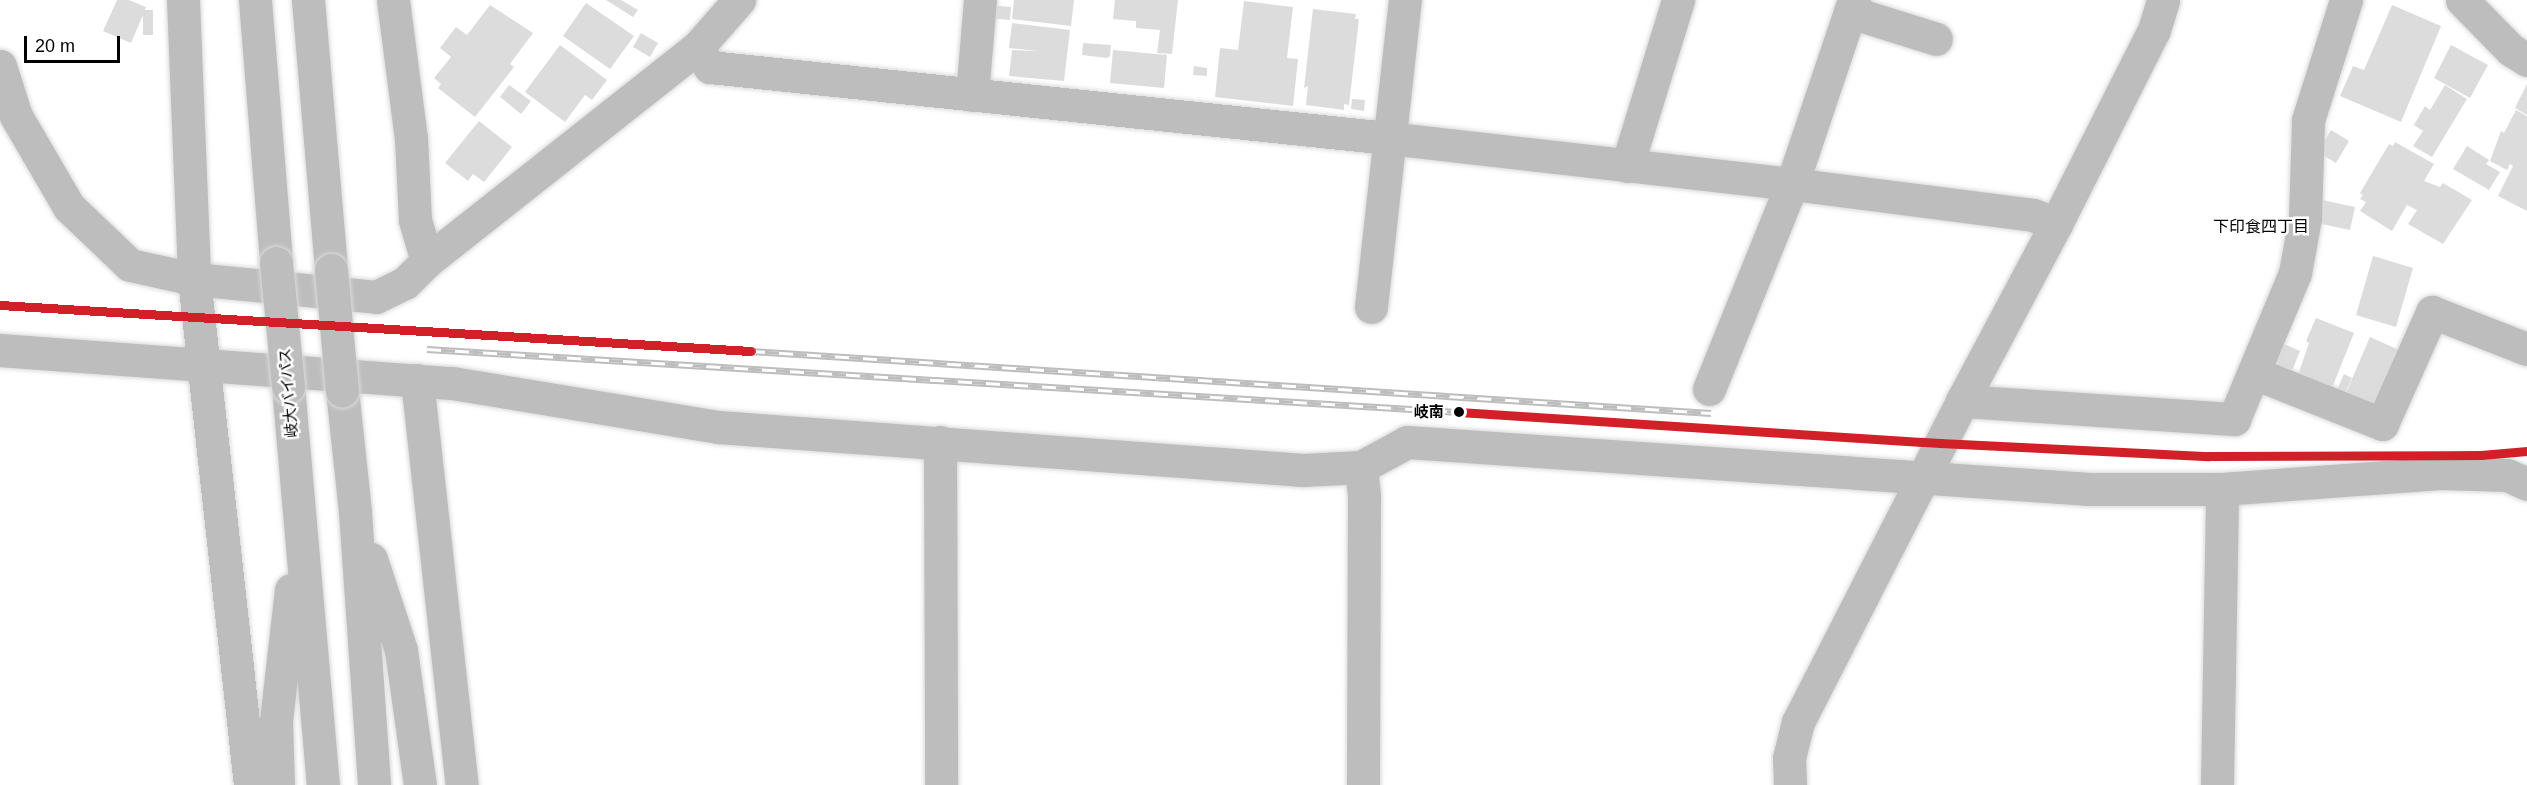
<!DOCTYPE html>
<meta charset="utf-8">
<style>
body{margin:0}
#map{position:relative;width:2527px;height:785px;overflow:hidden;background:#fff;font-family:Arial,"Noto Sans JP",sans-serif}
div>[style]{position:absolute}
.building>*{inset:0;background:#dcdcdc}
.roads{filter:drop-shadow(0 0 2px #dbdbdb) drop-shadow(0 0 2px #dbdbdb)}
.minor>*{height:33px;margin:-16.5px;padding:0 16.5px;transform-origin:16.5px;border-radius:16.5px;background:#bdbdbd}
.highway>*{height:33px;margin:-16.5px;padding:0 16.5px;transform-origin:16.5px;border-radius:16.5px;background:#bdbdbd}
.rail>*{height:7px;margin-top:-3.5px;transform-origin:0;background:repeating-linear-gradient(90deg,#fff 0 14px,#bdbdbd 0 28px);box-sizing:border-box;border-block:2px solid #bdbdbd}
.bridges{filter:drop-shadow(0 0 2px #dbdbdb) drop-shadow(0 0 2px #dbdbdb)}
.highway-bridge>*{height:33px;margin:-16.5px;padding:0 16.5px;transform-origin:16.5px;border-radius:16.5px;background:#bdbdbd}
.rail-1>*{height:9px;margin:-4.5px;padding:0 4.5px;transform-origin:4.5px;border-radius:4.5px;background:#d12027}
.dots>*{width:16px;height:16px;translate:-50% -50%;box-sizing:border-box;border:3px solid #fff;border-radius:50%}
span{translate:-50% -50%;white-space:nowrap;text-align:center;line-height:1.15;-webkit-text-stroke:5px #fff;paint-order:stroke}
.street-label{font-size:15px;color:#000}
.stop-label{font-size:15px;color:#000;font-weight:700}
.right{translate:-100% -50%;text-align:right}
.neighbourhood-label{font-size:16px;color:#000}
.scale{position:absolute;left:24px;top:36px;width:96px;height:27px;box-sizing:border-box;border:3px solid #000;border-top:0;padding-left:8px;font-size:18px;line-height:21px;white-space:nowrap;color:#000;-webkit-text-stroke:4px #fff;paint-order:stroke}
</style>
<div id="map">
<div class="building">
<div style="clip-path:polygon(117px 0,129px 0,146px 7px,145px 10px,153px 10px,153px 35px,143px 35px,143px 15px,131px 43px,103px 31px)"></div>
<div style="clip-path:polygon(606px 0,621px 0,638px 10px,633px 17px)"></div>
<div style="clip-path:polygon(1014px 0,1074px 0,1071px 26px,1012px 19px)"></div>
<div style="clip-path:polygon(1115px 0,1178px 0,1172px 54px,1157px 53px,1160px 30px,1136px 28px,1136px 21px,1113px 19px)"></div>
<div style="clip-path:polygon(1244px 1px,1293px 7px,1287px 58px,1298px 59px,1293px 106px,1215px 97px,1220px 48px,1238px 50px)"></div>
<div style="clip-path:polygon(586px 3px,634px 36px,610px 69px,563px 36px)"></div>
<div style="clip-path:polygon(490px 5px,533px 33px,510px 64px,514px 67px,475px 117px,438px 88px,441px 84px,434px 78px,451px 57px,440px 48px,456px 27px,467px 35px)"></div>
<div style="clip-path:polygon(989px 5px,1011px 7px,1010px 20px,988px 18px)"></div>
<div style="clip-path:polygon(2392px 5px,2441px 26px,2401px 122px,2340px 96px,2353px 66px,2364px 70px)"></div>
<div style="clip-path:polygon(1313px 9px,1356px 14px,1355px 19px,1359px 19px,1349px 105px,1344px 104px,1344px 110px,1306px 105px,1308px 86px,1304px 88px)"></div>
<div style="clip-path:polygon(1012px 23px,1070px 30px,1064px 81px,1009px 76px,1012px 50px,1039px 51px,1009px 48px)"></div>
<div style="clip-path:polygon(641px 33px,658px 43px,650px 57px,633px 47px)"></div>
<div style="clip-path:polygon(1083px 43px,1111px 45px,1110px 56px,1107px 58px,1082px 55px)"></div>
<div style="clip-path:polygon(560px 45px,607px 80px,592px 100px,585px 95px,565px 122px,525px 92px)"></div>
<div style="clip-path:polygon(2451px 45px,2488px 65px,2470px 98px,2434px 78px)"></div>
<div style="clip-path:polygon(1113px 50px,1167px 55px,1164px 88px,1110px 83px)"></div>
<div style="clip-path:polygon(1194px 66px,1207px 68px,1207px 76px,1193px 75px)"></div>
<div style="clip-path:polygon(2527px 84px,2527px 115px,2515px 108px)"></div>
<div style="clip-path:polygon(509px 85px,531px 101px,521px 114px,500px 97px)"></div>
<div style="clip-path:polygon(2445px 85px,2467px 99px,2432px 157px,2413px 146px,2423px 131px,2414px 125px,2425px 106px,2430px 110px)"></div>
<div style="clip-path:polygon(1352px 99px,1365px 100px,1364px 111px,1351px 109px)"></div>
<div style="clip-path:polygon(2516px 110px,2527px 116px,2527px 211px,2498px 196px,2513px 166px,2510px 164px,2507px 170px,2490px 161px,2501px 131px,2504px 133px)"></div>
<div style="clip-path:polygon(479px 121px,512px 147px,484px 182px,473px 174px,468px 181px,445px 163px)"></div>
<div style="clip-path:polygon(2331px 130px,2349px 141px,2336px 163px,2318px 152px)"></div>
<div style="clip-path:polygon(2395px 142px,2434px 164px,2424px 181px,2440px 187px,2443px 183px,2472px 200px,2443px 244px,2408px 224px,2417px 210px,2407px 205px,2392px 231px,2360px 211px,2366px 202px,2360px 199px,2363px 195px,2360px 193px,2389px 144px,2393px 146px)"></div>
<div style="clip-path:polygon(2467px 146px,2489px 160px,2486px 164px,2500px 172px,2489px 190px,2453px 169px)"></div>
<div style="clip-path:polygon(2322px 200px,2355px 207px,2350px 230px,2317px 223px)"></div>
<div style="clip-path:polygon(2373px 256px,2413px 268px,2396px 327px,2356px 315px)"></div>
<div style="clip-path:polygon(2316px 318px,2354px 333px,2332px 388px,2298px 375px,2309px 343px,2306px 341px)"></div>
<div style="clip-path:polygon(2370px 337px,2399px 350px,2374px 407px,2345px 395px)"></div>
<div style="clip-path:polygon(2282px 343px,2300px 351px,2291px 373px,2273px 366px)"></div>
<div style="clip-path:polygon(2344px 374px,2352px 378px,2345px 393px,2337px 390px)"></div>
</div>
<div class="roads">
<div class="minor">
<div style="left:183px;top:0;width:279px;rotate:87.7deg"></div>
<div style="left:194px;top:279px;width:509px;rotate:83.68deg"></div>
<div style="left:393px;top:0;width:139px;rotate:82.6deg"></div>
<div style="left:411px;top:138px;width:82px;rotate:87.2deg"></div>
<div style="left:415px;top:220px;width:43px;rotate:73.7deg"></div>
<div style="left:2462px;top:0;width:70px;rotate:45.6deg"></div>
<div style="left:2511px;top:50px;width:19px;rotate:32deg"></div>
<div style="left:1850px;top:12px;width:90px;rotate:17.4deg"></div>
<div style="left:697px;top:48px;width:23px;rotate:56deg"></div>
<div style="left:710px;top:67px;width:682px;rotate:5.98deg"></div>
<div style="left:1388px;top:138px;width:407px;rotate:6.5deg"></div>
<div style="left:1792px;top:184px;width:243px;rotate:7.3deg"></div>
<div style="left:2033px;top:215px;width:25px;rotate:21deg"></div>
<div style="left:0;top:66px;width:52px;rotate:72.3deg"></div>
<div style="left:16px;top:116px;width:105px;rotate:59.8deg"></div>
<div style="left:69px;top:207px;width:84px;rotate:43.6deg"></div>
<div style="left:130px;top:265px;width:66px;rotate:12.3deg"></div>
<div style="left:194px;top:279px;width:183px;rotate:5.6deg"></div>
<div style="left:376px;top:297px;width:32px;rotate:-26deg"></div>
<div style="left:405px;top:283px;width:31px;rotate:-45deg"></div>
<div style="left:427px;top:261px;width:344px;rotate:-38.3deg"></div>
<div style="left:697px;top:48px;width:64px;rotate:-48.8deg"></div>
<div style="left:972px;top:95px;width:95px;rotate:-85.2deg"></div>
<div style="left:1627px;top:166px;width:174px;rotate:-72.9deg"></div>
<div style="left:1371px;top:307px;width:309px;rotate:-83.7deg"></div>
<div style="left:0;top:350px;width:453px;rotate:4.2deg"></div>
<div style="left:452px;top:383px;width:270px;rotate:9.4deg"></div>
<div style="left:718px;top:427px;width:587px;rotate:4.2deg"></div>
<div style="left:1303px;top:470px;width:58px;rotate:-3deg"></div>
<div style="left:1361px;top:467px;width:52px;rotate:-28.5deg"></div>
<div style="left:1407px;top:442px;width:684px;rotate:3.94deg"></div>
<div style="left:2089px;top:489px;width:133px"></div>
<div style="left:2222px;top:489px;width:219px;rotate:-4.2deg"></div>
<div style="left:2440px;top:473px;width:67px;rotate:1.7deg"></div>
<div style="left:2507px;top:475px;width:22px;rotate:24deg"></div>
<div style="left:2254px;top:373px;width:138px;rotate:21.7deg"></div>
<div style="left:2382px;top:424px;width:123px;rotate:-65.9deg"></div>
<div style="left:2432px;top:312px;width:102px;rotate:21.3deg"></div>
<div style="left:417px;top:380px;width:407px;rotate:83.7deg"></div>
<div style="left:1709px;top:389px;width:221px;rotate:-68deg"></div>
<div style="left:1792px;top:184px;width:194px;rotate:-71.4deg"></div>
<div style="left:1962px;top:401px;width:273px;rotate:3.8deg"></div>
<div style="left:2234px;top:419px;width:158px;rotate:-67.3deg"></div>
<div style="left:2295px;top:273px;width:56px;rotate:-79.7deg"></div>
<div style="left:2305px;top:218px;width:98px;rotate:-88.2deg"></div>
<div style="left:2308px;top:120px;width:126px;rotate:-72.4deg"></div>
<div style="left:940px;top:442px;width:343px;rotate:89.8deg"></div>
<div style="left:1361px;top:467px;width:28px;rotate:84deg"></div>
<div style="left:1364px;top:495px;width:290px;rotate:90.2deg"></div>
<div style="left:1790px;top:785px;width:27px;rotate:-92deg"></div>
<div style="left:1789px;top:758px;width:37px;rotate:-76deg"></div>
<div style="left:1798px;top:722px;width:360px;rotate:-62.9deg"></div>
<div style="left:1962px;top:401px;width:200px;rotate:-62deg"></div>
<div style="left:2056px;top:224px;width:217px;rotate:-63.2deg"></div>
<div style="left:2154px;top:30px;width:31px;rotate:-73deg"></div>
<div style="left:2217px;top:785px;width:296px;rotate:-89deg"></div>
</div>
<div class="highway">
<div style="left:255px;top:0;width:264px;rotate:85.4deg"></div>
<div style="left:308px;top:0;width:271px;rotate:85.1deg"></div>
<div style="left:288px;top:386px;width:401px;rotate:85deg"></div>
<div style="left:342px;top:390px;width:123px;rotate:83.9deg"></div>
<div style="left:355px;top:512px;width:274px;rotate:86deg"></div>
<div style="left:371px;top:559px;width:96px;rotate:71.8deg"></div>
<div style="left:401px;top:650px;width:136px;rotate:82deg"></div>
<div style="left:278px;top:785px;width:64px;rotate:-91.8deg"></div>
<div style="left:276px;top:721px;width:132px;rotate:-83.5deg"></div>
</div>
</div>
<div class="rail">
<div style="left:427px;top:349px;width:1034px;rotate:3.49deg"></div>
<div style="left:751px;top:351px;width:962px;rotate:3.7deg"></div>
</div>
<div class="bridges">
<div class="highway-bridge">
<div style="left:276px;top:263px;width:124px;rotate:84.4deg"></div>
<div style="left:331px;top:270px;width:121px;rotate:84.8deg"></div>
</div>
</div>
<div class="rail-1">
<div style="left:0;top:305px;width:752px;rotate:3.51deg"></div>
<div style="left:1459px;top:412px;width:482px;rotate:3.7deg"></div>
<div style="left:1940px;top:443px;width:269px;rotate:2.8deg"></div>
<div style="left:2209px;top:456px;width:272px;rotate:-0.2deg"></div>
<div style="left:2481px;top:455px;width:46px;rotate:-5deg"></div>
</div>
<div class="dots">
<div style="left:1459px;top:412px;background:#000"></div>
</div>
<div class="street-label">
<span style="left:288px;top:393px;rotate:-95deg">岐大バイパス</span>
</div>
<div class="stop-label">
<span class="right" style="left:1444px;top:412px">岐南</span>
</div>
<div class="neighbourhood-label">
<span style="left:2261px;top:227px">下印食四丁目</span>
</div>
<div class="scale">20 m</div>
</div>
